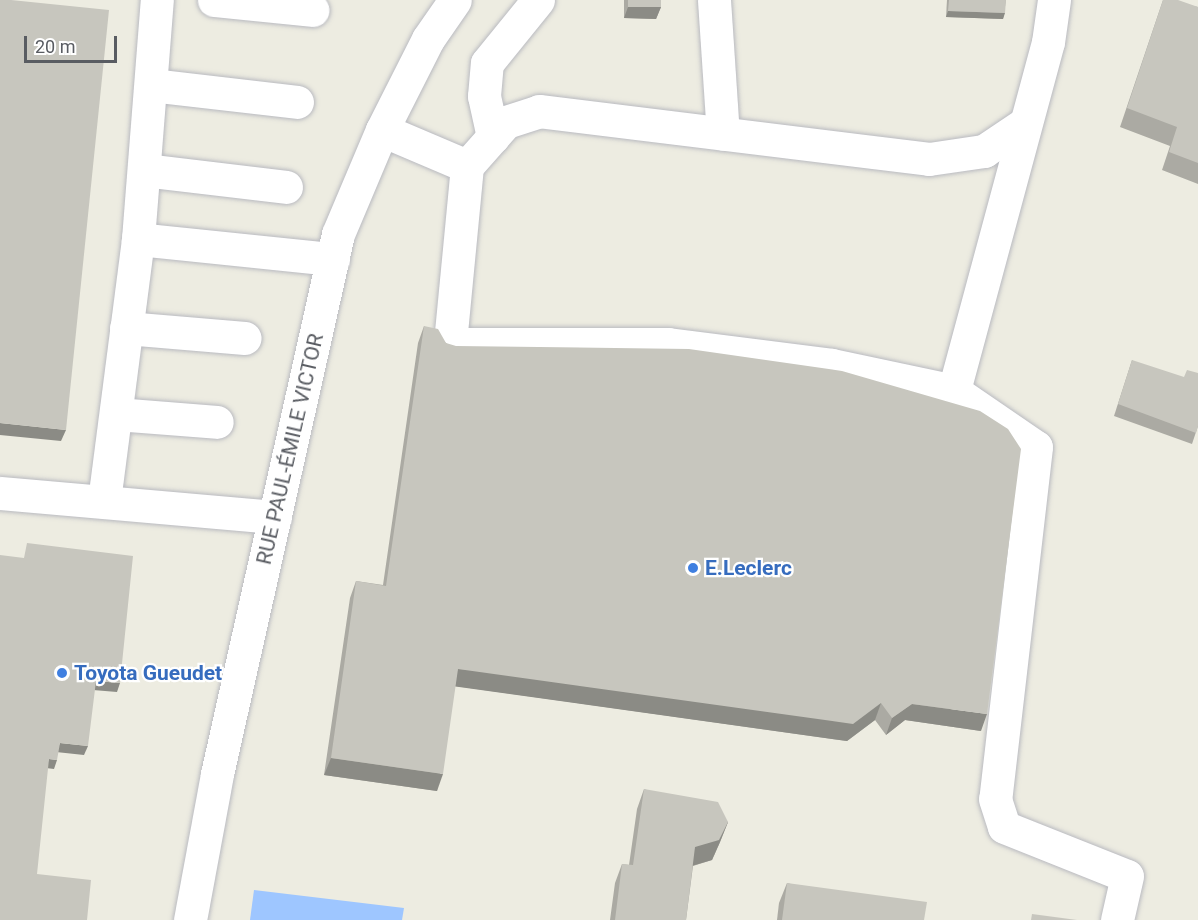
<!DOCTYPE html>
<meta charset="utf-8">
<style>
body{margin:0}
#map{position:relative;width:1198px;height:920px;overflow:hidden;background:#edece1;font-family:Roboto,sans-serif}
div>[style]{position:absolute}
.water>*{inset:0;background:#9ec6ff}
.roads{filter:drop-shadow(0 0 2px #b9bac0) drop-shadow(0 0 2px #b9bac0)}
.minor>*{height:33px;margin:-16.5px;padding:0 16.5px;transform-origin:16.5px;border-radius:16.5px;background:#fff}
.wall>*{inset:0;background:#abaaa3}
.shaded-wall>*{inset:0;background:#8b8b85}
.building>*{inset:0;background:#c7c6be}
.dots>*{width:16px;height:16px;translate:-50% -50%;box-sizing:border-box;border:3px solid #fff;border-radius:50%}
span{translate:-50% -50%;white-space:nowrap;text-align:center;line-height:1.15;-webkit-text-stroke:4.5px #fff;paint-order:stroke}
.street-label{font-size:21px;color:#595c62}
.shop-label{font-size:21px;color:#366cbe;font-weight:700}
.left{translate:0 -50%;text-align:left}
.scale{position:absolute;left:24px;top:36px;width:93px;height:27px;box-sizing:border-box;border:3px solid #595c62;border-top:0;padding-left:8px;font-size:18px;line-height:21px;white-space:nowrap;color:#595c62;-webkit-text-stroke:4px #fff;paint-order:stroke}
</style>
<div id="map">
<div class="water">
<div style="clip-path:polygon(254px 890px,404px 908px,402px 920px,250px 920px)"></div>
</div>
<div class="roads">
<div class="minor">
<div style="left:214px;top:0;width:99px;rotate:5.8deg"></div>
<div style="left:714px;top:0;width:134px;rotate:86.2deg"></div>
<div style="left:1054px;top:0;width:42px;rotate:98.1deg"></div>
<div style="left:1048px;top:42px;width:361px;rotate:105.1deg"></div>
<div style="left:954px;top:391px;width:99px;rotate:34.3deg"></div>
<div style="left:1036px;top:447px;width:354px;rotate:96.6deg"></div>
<div style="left:995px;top:799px;width:29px;rotate:72deg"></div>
<div style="left:1004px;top:827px;width:132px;rotate:21.7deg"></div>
<div style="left:1127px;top:876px;width:45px;rotate:102.8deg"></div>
<div style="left:151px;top:85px;width:147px;rotate:6.6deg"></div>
<div style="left:382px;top:130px;width:92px;rotate:23deg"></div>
<div style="left:467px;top:166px;width:59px;rotate:-48.4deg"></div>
<div style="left:506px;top:122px;width:35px;rotate:-18deg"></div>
<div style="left:539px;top:111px;width:393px;rotate:7deg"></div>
<div style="left:929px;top:159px;width:56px;rotate:-8.3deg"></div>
<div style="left:984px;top:151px;width:48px;rotate:-34deg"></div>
<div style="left:493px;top:137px;width:42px;rotate:-102.4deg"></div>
<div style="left:484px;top:96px;width:33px;rotate:-85deg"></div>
<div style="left:487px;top:63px;width:81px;rotate:-51deg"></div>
<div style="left:467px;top:166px;width:179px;rotate:95.5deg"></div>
<div style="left:450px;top:344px;width:218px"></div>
<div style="left:668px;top:344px;width:165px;rotate:7.3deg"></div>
<div style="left:832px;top:365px;width:125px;rotate:12deg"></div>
<div style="left:144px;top:170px;width:143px;rotate:6.8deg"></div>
<div style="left:138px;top:239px;width:240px;rotate:-85.5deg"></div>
<div style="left:126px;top:328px;width:119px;rotate:4.8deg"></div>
<div style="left:116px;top:414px;width:101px;rotate:4.5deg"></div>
<div style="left:0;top:493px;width:276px;rotate:5deg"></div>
<div style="left:104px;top:501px;width:264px;rotate:-82.6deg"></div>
<div style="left:138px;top:239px;width:196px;rotate:5.9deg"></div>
<div style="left:190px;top:920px;width:148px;rotate:-79.5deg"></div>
<div style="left:217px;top:774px;width:553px;rotate:-77.37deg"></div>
<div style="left:338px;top:234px;width:113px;rotate:-67.1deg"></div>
<div style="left:382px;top:130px;width:102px;rotate:-63.2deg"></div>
<div style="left:428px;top:39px;width:47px;rotate:-55.3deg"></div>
</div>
</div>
<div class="wall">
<div style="clip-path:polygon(624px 0,661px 0,661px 7px,656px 19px,624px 18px)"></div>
<div style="clip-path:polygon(947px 0,1006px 0,1003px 19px,946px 17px)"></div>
<div style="clip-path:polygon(1163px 0,1198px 7px,1198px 184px,1162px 170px,1170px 146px,1120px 127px)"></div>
<div style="clip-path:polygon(424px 326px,446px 343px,981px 731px,905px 720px,886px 735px,875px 720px,847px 741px,455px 686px,437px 791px,324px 775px,350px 598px,356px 581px,383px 585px,418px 343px)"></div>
<div style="clip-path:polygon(1132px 360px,1198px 426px,1192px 444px,1114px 416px)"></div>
<div style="clip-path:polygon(644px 789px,728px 822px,720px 842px,712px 860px,693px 866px,686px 920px,610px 920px,615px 883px,622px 864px,629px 865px,637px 809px)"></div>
<div style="clip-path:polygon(787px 883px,924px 920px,777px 920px,779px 903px)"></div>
</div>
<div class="shaded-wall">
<div style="clip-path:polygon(628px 7px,661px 7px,656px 19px,624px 18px)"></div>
<div style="clip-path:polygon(948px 11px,1005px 13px,1003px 19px,946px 17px)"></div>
<div style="clip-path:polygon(0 423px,66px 430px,61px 441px,0 435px)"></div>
<div style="clip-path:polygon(458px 669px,881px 703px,875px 720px,847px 741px,452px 686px)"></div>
<div style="clip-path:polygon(96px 681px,120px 683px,117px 692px,93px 690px)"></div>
<div style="clip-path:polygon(912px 704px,987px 714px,981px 731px,905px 720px,886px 735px,892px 718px)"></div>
<div style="clip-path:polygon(60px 743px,88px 746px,84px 755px,56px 752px)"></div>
<div style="clip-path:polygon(331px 758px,443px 774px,437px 791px,324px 775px)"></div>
<div style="clip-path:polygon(49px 759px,57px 760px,54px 769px,46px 768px)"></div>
<div style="clip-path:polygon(728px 822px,720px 842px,712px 860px,688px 867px,695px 847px)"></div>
</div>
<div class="building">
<div style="clip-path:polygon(0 0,11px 0,109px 10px,66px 430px,0 423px)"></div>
<div style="clip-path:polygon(628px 0,661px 0,661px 7px,628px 7px)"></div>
<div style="clip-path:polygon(949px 0,1006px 0,1005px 13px,948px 11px)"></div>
<div style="clip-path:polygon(1163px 0,1178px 0,1198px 7px,1198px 163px,1169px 152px,1177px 127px,1127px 108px)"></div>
<div style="clip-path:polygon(424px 326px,438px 329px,446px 343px,456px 346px,689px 349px,842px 371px,980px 411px,1008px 429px,1021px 449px,987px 714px,912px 704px,892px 718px,881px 703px,853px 724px,458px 669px,443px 774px,331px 758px,356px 581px,386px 586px)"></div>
<div style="clip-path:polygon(1132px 360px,1184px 377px,1187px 370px,1198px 373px,1198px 426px,1196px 433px,1118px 404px)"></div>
<div style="clip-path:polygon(27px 543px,133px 556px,120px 683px,96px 681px,88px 746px,60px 743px,57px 760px,49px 759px,37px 874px,91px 880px,87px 920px,0 920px,0 555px,24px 558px)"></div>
<div style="clip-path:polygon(644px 789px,718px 802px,728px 822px,719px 840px,695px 847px,686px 920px,615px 920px,622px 864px,633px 865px)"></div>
<div style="clip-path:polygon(787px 883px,927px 902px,924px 920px,782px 920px)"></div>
<div style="clip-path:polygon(1032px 914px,1077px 920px,1031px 920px)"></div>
</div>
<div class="dots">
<div style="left:693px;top:568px;background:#3f7fe0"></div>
<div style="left:62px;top:673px;background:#3f7fe0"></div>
</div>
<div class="street-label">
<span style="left:290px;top:449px;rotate:-77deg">RUE PAUL-ÉMILE VICTOR</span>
</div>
<div class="shop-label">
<span class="left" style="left:705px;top:568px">E.Leclerc</span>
<span class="left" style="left:74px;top:673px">Toyota Gueudet</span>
</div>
<div class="scale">20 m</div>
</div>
